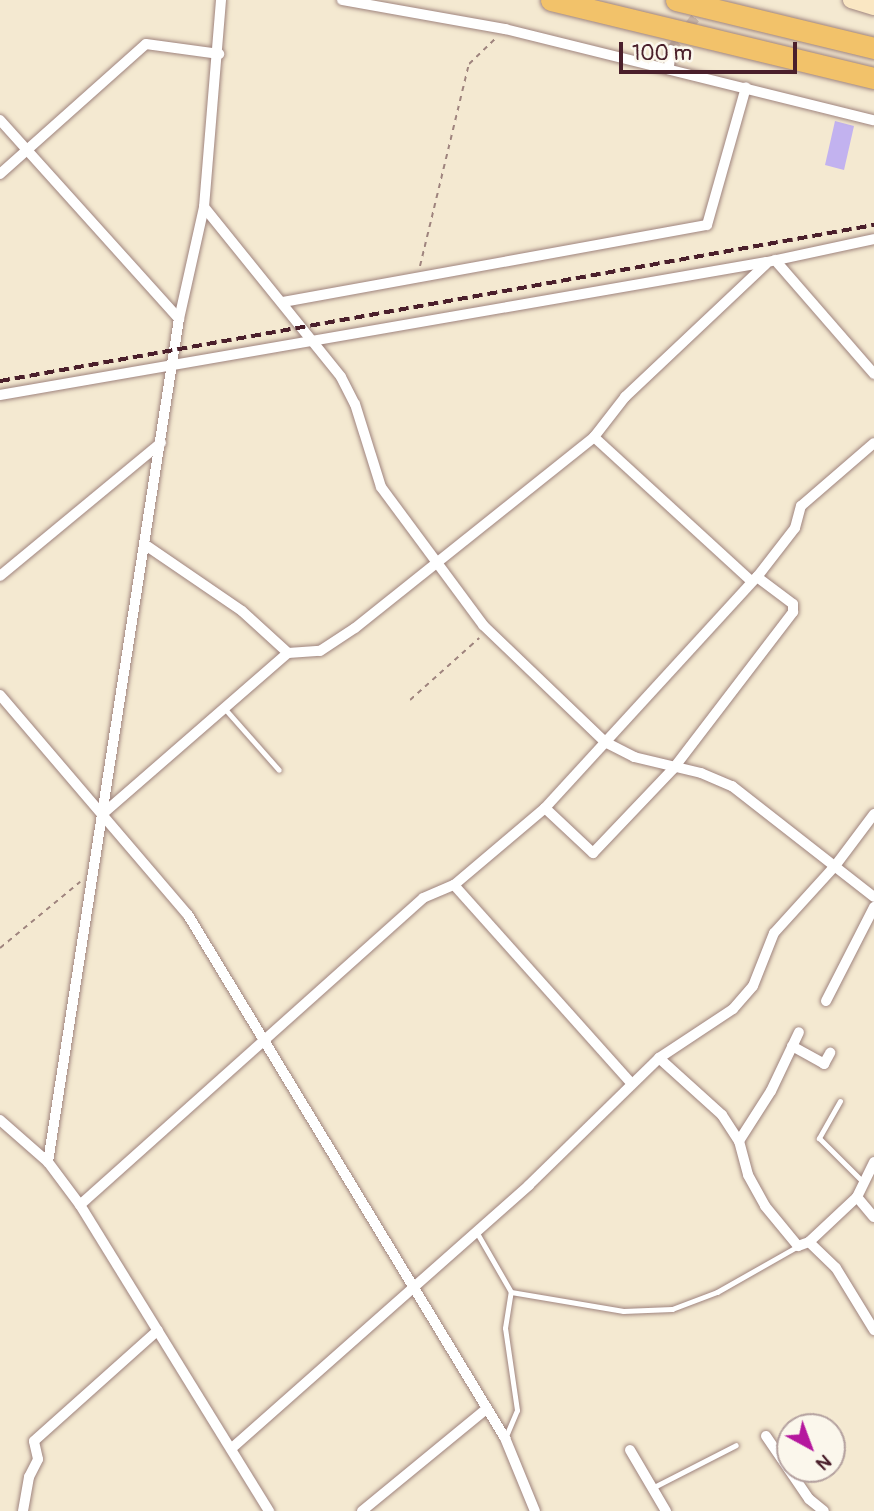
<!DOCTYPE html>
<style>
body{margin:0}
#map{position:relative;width:874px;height:1511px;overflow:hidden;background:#f4e9d1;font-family:Pangolin,sans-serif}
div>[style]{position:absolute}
.building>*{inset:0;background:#c2b2ef}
.street-tunnel>*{height:10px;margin-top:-5px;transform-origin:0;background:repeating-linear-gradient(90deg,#d2c1b0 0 10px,transparent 0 15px)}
.path>*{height:2px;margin-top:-1px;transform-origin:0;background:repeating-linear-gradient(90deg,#9f847e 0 5px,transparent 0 10px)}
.roads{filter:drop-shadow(0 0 2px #9f847e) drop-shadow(0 0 2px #9f847e)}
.lane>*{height:5px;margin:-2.5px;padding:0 2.5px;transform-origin:2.5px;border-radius:2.5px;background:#fff}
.street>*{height:10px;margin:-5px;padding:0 5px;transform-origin:5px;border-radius:5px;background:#fff}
.secondary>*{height:16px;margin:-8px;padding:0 8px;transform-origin:8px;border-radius:8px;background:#fae7c3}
.highway>*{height:21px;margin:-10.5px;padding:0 10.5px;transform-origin:10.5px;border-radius:10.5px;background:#f2c26a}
.rail>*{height:3.5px;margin-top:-1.75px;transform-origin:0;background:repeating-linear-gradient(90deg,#4a1f2b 0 10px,transparent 0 15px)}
span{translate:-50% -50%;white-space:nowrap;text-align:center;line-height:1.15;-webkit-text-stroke:7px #fbf7ec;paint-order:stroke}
.north{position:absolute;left:776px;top:1413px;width:70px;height:70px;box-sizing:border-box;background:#fbf7ec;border:2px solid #b4a19f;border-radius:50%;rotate:139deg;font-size:19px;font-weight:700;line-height:28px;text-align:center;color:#4a1f2b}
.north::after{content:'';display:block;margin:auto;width:24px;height:32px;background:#b5179e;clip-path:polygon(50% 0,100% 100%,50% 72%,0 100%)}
.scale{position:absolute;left:619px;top:42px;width:178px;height:32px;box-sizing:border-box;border:4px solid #4a1f2b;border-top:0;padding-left:9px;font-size:21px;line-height:24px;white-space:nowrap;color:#4a1f2b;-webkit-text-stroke:5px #fbf7ec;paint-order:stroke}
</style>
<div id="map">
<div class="building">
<div style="clip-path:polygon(835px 121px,854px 126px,844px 170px,825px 165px)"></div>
</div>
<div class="street-tunnel">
<div style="left:671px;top:50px;width:56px;rotate:-52.9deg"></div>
</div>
<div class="path">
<div style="left:420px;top:266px;width:208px;rotate:-76.4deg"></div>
<div style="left:469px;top:64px;width:36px;rotate:-44deg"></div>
<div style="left:410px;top:700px;width:93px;rotate:-41.9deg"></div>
<div style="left:0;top:948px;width:104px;rotate:-39.5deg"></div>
</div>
<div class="roads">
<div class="lane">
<div style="left:225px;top:709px;width:81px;rotate:48.5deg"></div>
<div style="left:840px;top:1101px;width:43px;rotate:119.6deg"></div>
<div style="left:819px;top:1138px;width:62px;rotate:45deg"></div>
<div style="left:477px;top:1233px;width:68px;rotate:60deg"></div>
<div style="left:511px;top:1292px;width:114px;rotate:9.6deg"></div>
<div style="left:623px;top:1311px;width:49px;rotate:-2.3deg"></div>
<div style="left:672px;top:1309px;width:48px;rotate:-20.7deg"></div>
<div style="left:717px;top:1292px;width:93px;rotate:-29.6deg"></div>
<div style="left:506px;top:1436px;width:28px;rotate:-67deg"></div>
<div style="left:517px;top:1410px;width:83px;rotate:-98.3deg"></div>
<div style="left:505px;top:1328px;width:36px;rotate:-81deg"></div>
<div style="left:652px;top:1488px;width:94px;rotate:-27.1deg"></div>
</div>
<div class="street">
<div style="left:342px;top:0;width:166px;rotate:10.1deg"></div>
<div style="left:505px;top:29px;width:380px;rotate:13.9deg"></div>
<div style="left:669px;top:66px;width:16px;rotate:-83deg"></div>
<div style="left:0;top:120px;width:268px;rotate:48deg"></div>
<div style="left:0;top:174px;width:195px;rotate:-41.7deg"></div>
<div style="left:146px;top:44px;width:74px;rotate:7.8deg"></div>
<div style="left:204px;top:207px;width:218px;rotate:51.1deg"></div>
<div style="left:341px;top:377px;width:30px;rotate:63deg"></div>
<div style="left:355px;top:404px;width:87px;rotate:72.6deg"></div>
<div style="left:381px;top:487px;width:172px;rotate:53.5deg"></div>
<div style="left:483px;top:625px;width:169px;rotate:43.8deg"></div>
<div style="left:605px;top:742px;width:33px;rotate:27deg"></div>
<div style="left:634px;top:757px;width:69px;rotate:13.4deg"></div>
<div style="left:701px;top:773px;width:34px;rotate:23deg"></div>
<div style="left:732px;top:786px;width:180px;rotate:38deg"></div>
<div style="left:775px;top:260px;width:151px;rotate:49deg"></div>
<div style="left:283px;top:302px;width:431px;rotate:-10.3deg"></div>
<div style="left:707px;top:225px;width:143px;rotate:-74.2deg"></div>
<div style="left:0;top:395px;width:778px;rotate:-9.84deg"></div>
<div style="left:767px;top:262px;width:109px;rotate:-12.1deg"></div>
<div style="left:594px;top:437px;width:212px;rotate:42.5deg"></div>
<div style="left:147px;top:546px;width:115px;rotate:34.4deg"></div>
<div style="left:242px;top:611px;width:62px;rotate:42.4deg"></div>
<div style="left:288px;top:653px;width:32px;rotate:-4deg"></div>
<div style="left:320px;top:651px;width:42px;rotate:-33.3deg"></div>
<div style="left:355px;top:628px;width:306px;rotate:-38.6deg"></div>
<div style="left:594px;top:437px;width:51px;rotate:-52.2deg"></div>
<div style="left:625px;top:397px;width:194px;rotate:-43.3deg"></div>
<div style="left:0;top:576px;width:209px;rotate:-39.6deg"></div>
<div style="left:0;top:695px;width:289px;rotate:49.5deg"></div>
<div style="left:188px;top:915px;width:612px;rotate:58.78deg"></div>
<div style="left:505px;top:1438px;width:79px;rotate:67.7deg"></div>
<div style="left:545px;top:808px;width:66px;rotate:43.2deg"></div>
<div style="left:593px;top:853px;width:116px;rotate:-46.4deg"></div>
<div style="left:673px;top:769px;width:198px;rotate:-52.6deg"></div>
<div style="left:793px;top:612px;width:8px;rotate:-90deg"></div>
<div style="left:793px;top:604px;width:45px;rotate:-143.1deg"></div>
<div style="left:106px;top:811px;width:241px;rotate:-41deg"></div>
<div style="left:454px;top:885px;width:266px;rotate:48.2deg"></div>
<div style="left:826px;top:1001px;width:106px;rotate:-62.9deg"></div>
<div style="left:792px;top:1046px;width:37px;rotate:29deg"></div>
<div style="left:824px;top:1064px;width:13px;rotate:-61deg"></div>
<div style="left:659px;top:1058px;width:85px;rotate:42.1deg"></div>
<div style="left:722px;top:1115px;width:31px;rotate:57deg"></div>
<div style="left:739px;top:1141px;width:35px;rotate:75deg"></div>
<div style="left:748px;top:1175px;width:35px;rotate:61deg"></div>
<div style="left:765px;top:1206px;width:52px;rotate:50.5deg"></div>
<div style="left:798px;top:1246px;width:12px;rotate:-20deg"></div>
<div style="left:809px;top:1242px;width:37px;rotate:44deg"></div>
<div style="left:836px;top:1268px;width:73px;rotate:58.5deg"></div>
<div style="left:0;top:1120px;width:64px;rotate:41.2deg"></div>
<div style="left:48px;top:1162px;width:54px;rotate:53.3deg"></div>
<div style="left:80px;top:1205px;width:360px;rotate:58.3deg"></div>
<div style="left:739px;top:1141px;width:59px;rotate:-57.4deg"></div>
<div style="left:771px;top:1091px;width:65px;rotate:-64.6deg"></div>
<div style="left:48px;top:1162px;width:853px;rotate:-81.17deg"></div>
<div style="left:179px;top:319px;width:115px;rotate:-77.4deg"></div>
<div style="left:204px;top:207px;width:208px;rotate:-85.3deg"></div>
<div style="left:857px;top:1197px;width:26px;rotate:50deg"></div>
<div style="left:80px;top:1205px;width:460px;rotate:-41.8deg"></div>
<div style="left:423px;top:898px;width:34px;rotate:-23deg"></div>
<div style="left:454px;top:885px;width:119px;rotate:-40.2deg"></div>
<div style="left:545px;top:808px;width:314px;rotate:-47.5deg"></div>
<div style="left:757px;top:577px;width:62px;rotate:-52.2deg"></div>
<div style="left:795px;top:528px;width:23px;rotate:-75deg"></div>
<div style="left:801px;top:506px;width:96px;rotate:-40.8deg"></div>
<div style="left:809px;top:1242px;width:66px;rotate:-43.2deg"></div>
<div style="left:857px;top:1197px;width:39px;rotate:-64deg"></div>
<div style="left:766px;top:1436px;width:76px;rotate:55.7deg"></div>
<div style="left:809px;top:1499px;width:19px;rotate:39deg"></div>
<div style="left:232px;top:1448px;width:397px;rotate:-41.5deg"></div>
<div style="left:529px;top:1185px;width:182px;rotate:-44.3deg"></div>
<div style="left:659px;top:1058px;width:89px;rotate:-33.5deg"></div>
<div style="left:733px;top:1009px;width:30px;rotate:-49deg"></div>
<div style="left:753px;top:986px;width:57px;rotate:-68.4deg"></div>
<div style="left:774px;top:933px;width:91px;rotate:-47.7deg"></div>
<div style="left:835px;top:866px;width:65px;rotate:-53.1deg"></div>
<div style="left:630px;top:1450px;width:71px;rotate:59.5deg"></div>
<div style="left:23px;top:1511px;width:35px;rotate:-80deg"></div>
<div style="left:29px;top:1477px;width:20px;rotate:-63deg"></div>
<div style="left:38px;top:1459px;width:18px;rotate:-103deg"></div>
<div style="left:34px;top:1441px;width:166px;rotate:-41.8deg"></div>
<div style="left:362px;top:1511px;width:161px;rotate:-39.4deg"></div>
</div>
<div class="secondary">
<div style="left:851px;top:0;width:24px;rotate:17deg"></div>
</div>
<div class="highway">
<div style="left:551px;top:0;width:332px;rotate:13.6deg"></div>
<div style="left:676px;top:0;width:204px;rotate:13.6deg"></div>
</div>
</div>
<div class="rail">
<div style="left:0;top:381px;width:888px;rotate:-10.12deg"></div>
</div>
<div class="north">N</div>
<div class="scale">100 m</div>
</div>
